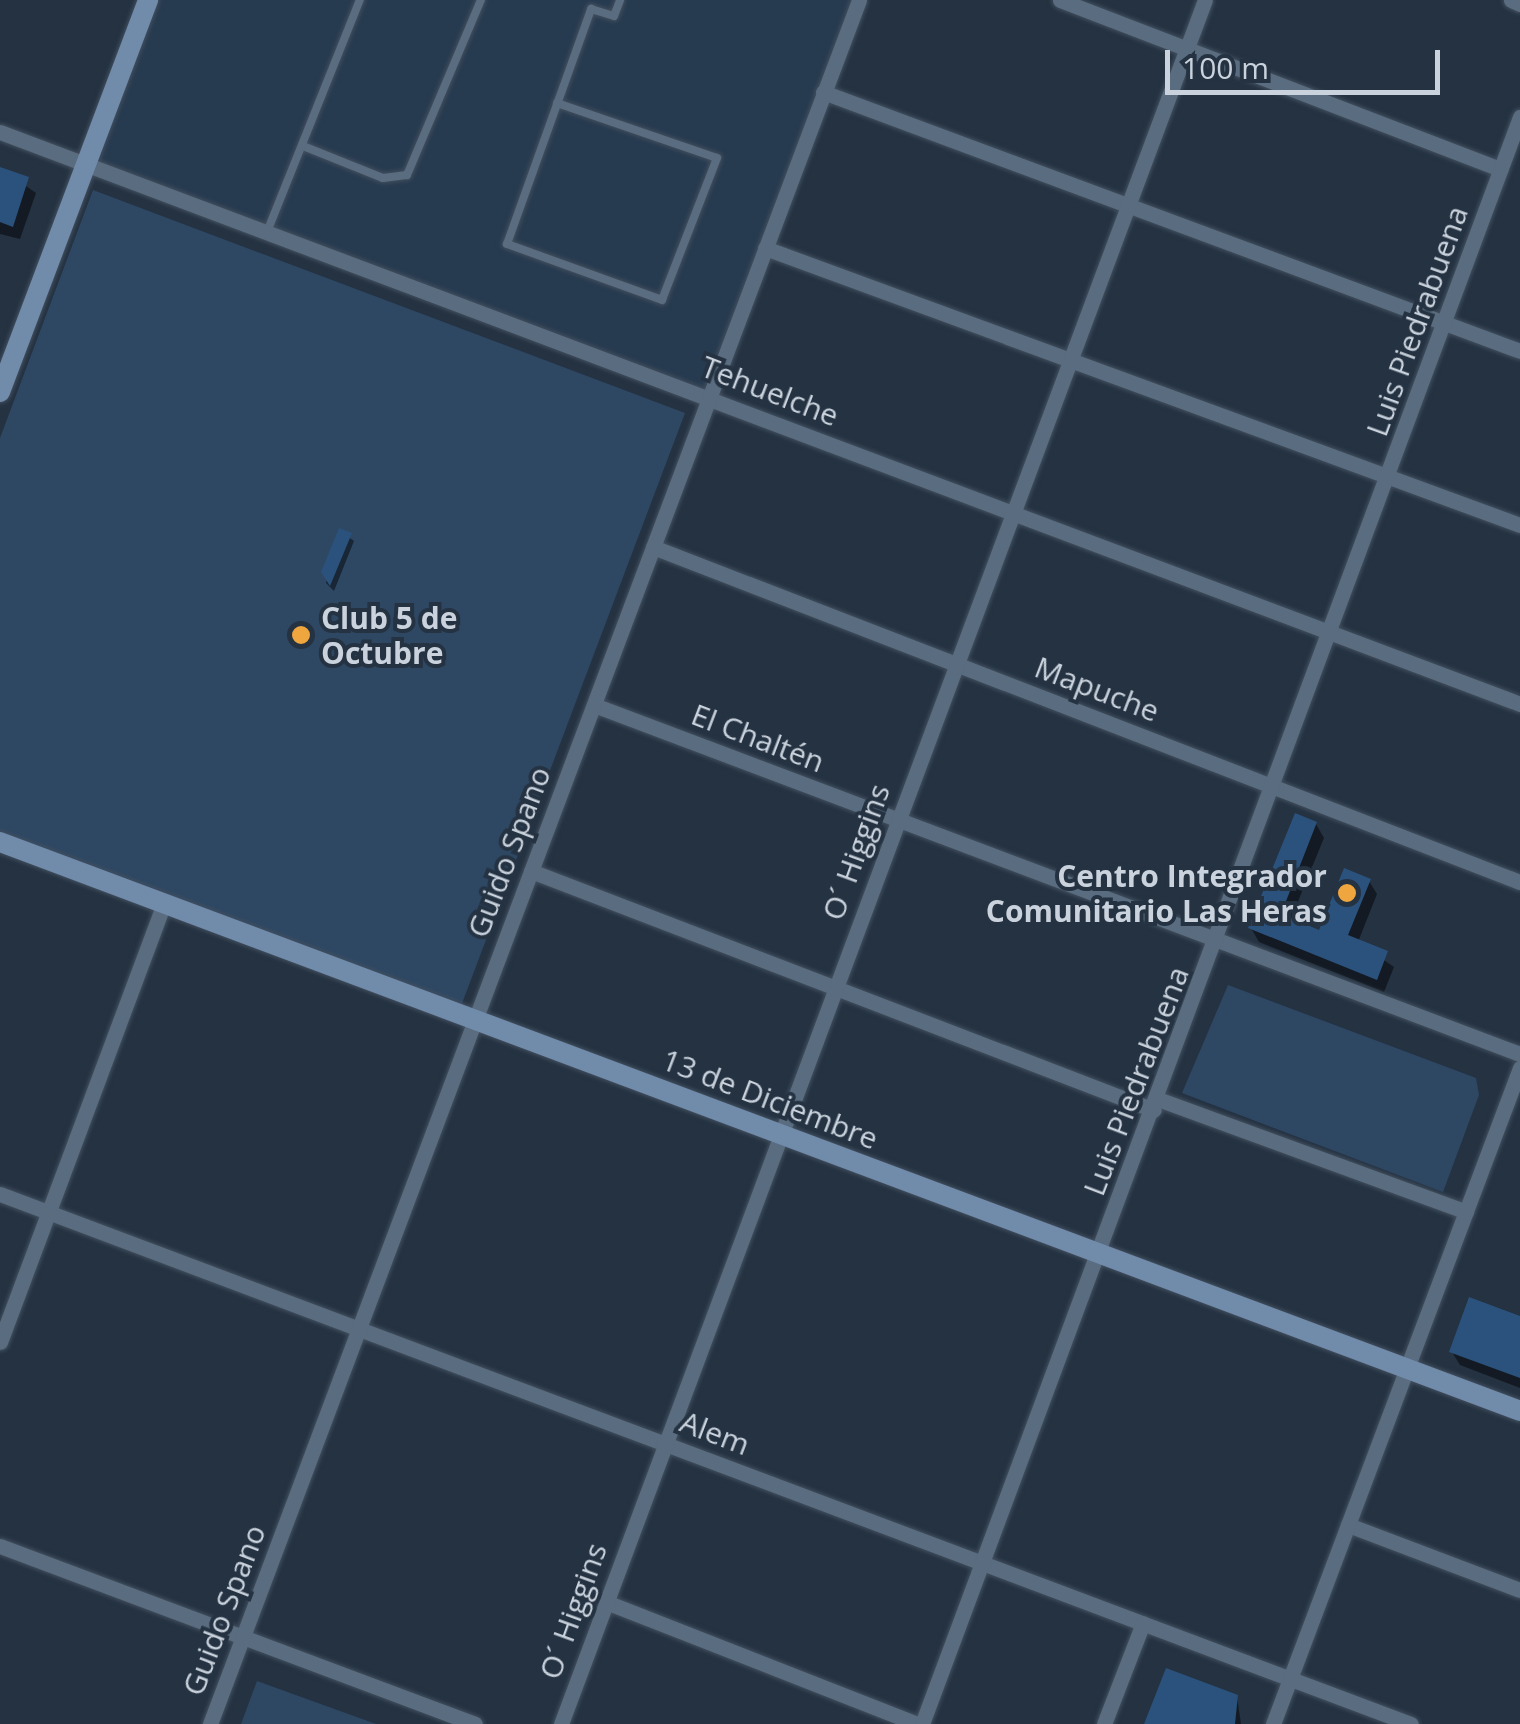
<!DOCTYPE html>
<meta charset="utf-8">
<style>
body{margin:0}
#map{position:relative;width:1520px;height:1724px;overflow:hidden;background:#243242;font-family:"Open Sans",sans-serif}
div>[style]{position:absolute}
.built>*{inset:0;background:#273b50}
.green>*{inset:0;background:#2e4864}
.shadow>*{inset:0;background:#0007}
.building>*{inset:0;background:#2b527c}
.roads{filter:drop-shadow(0 0 2px #424f5e) drop-shadow(0 0 2px #424f5e)}
.lane>*{height:8px;margin:-4px;padding:0 4px;transform-origin:4px;border-radius:4px;background:#5a6c7f}
.street>*{height:15px;margin:-7.5px;padding:0 7.5px;transform-origin:7.5px;border-radius:7.5px;background:#5a6c7f}
.secondary>*{height:20px;margin:-10px;padding:0 10px;transform-origin:10px;border-radius:10px;background:#718cab}
.dots>*{width:28px;height:28px;translate:-50% -50%;box-sizing:border-box;border:5px solid #243242;border-radius:50%}
span{translate:-50% -50%;white-space:nowrap;text-align:center;line-height:1.15;-webkit-text-stroke:8px #243242;paint-order:stroke}
.street-label{font-size:30px;color:#cad3dd}
.poi-label{font-size:30px;color:#cad3dd;font-weight:700}
.left{translate:0 -50%;text-align:left}
.right{translate:-100% -50%;text-align:right}
.scale{position:absolute;left:1165px;top:50px;width:275px;height:45px;box-sizing:border-box;border:5px solid #cad3dd;border-top:0;padding-left:12px;font-size:30px;line-height:35px;white-space:nowrap;color:#cad3dd;-webkit-text-stroke:8px #243242;paint-order:stroke}
</style>
<div id="map">
<div class="built">
<div style="clip-path:polygon(148px 0,859px 0,710px 397px,86px 164px)"></div>
</div>
<div class="green">
<div style="clip-path:polygon(93px 190px,685px 413px,461px 1006px,0 832px,0 438px)"></div>
<div style="clip-path:polygon(1228px 985px,1476px 1078px,1479px 1095px,1443px 1192px,1182px 1093px)"></div>
<div style="clip-path:polygon(257px 1681px,376px 1724px,241px 1724px)"></div>
</div>
<div class="shadow">
<div style="clip-path:polygon(0 168px,36px 193px,20px 239px,0 234px)"></div>
<div style="clip-path:polygon(340px 531px,354px 541px,334px 591px,326px 583px)"></div>
<div style="clip-path:polygon(1316px 824px,1324px 838px,1290px 921px,1321px 933px,1369px 881px,1377px 894px,1358px 942px,1394px 967px,1384px 992px,1259px 942px,1251px 928px)"></div>
<div style="clip-path:polygon(1520px 1319px,1520px 1388px,1460px 1365px,1452px 1352px)"></div>
<div style="clip-path:polygon(1237px 1697px,1241px 1724px,1147px 1724px)"></div>
</div>
<div class="building">
<div style="clip-path:polygon(0 167px,29px 177px,13px 227px,0 222px)"></div>
<div style="clip-path:polygon(339px 528px,352px 533px,330px 586px,321px 572px)"></div>
<div style="clip-path:polygon(1295px 813px,1317px 822px,1281px 914px,1319px 930px,1344px 868px,1371px 879px,1348px 935px,1388px 951px,1377px 980px,1248px 928px)"></div>
<div style="clip-path:polygon(1469px 1297px,1520px 1316px,1520px 1378px,1449px 1352px)"></div>
<div style="clip-path:polygon(1166px 1668px,1238px 1695px,1235px 1724px,1144px 1724px)"></div>
</div>
<div class="roads">
<div class="lane">
<div style="left:557px;top:103px;width:169px;rotate:19deg"></div>
<div style="left:717px;top:158px;width:152px;rotate:111.2deg"></div>
<div style="left:662px;top:300px;width:165px;rotate:-160.1deg"></div>
<div style="left:507px;top:244px;width:250px;rotate:-70.3deg"></div>
<div style="left:591px;top:9px;width:24px;rotate:17deg"></div>
<div style="left:614px;top:16px;width:17px;rotate:-69deg"></div>
<div style="left:303px;top:146px;width:86px;rotate:21.8deg"></div>
<div style="left:383px;top:178px;width:24px;rotate:-7deg"></div>
<div style="left:407px;top:175px;width:190px;rotate:-67.1deg"></div>
<div style="left:267px;top:232px;width:250px;rotate:-68.2deg"></div>
</div>
<div class="street">
<div style="left:1060px;top:0;width:472px;rotate:21deg"></div>
<div style="left:1511px;top:0;width:10px;rotate:24deg"></div>
<div style="left:823px;top:92px;width:744px;rotate:20.38deg"></div>
<div style="left:0;top:132px;width:1624px;rotate:20.62deg"></div>
<div style="left:765px;top:248px;width:804px;rotate:20.15deg"></div>
<div style="left:653px;top:547px;width:929px;rotate:21.13deg"></div>
<div style="left:594px;top:705px;width:990px;rotate:20.65deg"></div>
<div style="left:531px;top:871px;width:667px;rotate:20.99deg"></div>
<div style="left:1158px;top:1099px;width:328px;rotate:20.1deg"></div>
<div style="left:0;top:1194px;width:1507px;rotate:20.59deg"></div>
<div style="left:0;top:1342px;width:469px;rotate:-69.5deg"></div>
<div style="left:1348px;top:1525px;width:184px;rotate:20.7deg"></div>
<div style="left:0;top:1546px;width:507px;rotate:20.54deg"></div>
<div style="left:606px;top:1602px;width:335px;rotate:21.4deg"></div>
<div style="left:210px;top:1724px;width:1842px;rotate:-69.37deg"></div>
<div style="left:561px;top:1724px;width:1840px;rotate:-69.52deg"></div>
<div style="left:922px;top:1724px;width:1715px;rotate:-69.59deg"></div>
<div style="left:1104px;top:1724px;width:108px;rotate:-68.9deg"></div>
<div style="left:1273px;top:1724px;width:701px;rotate:-69.37deg"></div>
</div>
<div class="secondary">
<div style="left:0;top:392px;width:419px;rotate:-69.3deg"></div>
<div style="left:0;top:842px;width:1623px;rotate:20.52deg"></div>
</div>
</div>
<div class="dots">
<div style="left:301px;top:635px;background:#f0a63e"></div>
<div style="left:1347px;top:893px;background:#f0a63e"></div>
</div>
<div class="street-label">
<span style="left:1417px;top:321px;rotate:-70deg">Luis Piedrabuena</span>
<span style="left:770px;top:391px;rotate:21deg">Tehuelche</span>
<span style="left:1097px;top:689px;rotate:21deg">Mapuche</span>
<span style="left:758px;top:738px;rotate:21deg">El Chaltén</span>
<span style="left:509px;top:852px;rotate:-69deg">Guido Spano</span>
<span style="left:856px;top:852px;rotate:-70deg">O´ Higgins</span>
<span style="left:1136px;top:1081px;rotate:-69deg">Luis Piedrabuena</span>
<span style="left:770px;top:1099px;rotate:21deg">13 de Diciembre</span>
<span style="left:715px;top:1433px;rotate:21deg">Alem</span>
<span style="left:224px;top:1610px;rotate:-69deg">Guido Spano</span>
<span style="left:573px;top:1611px;rotate:-70deg">O´ Higgins</span>
</div>
<div class="poi-label">
<span class="left" style="left:321px;top:635px">Club 5 de<br>Octubre</span>
<span class="right" style="left:1327px;top:893px">Centro Integrador<br>Comunitario Las Heras</span>
</div>
<div class="scale">100 m</div>
</div>
